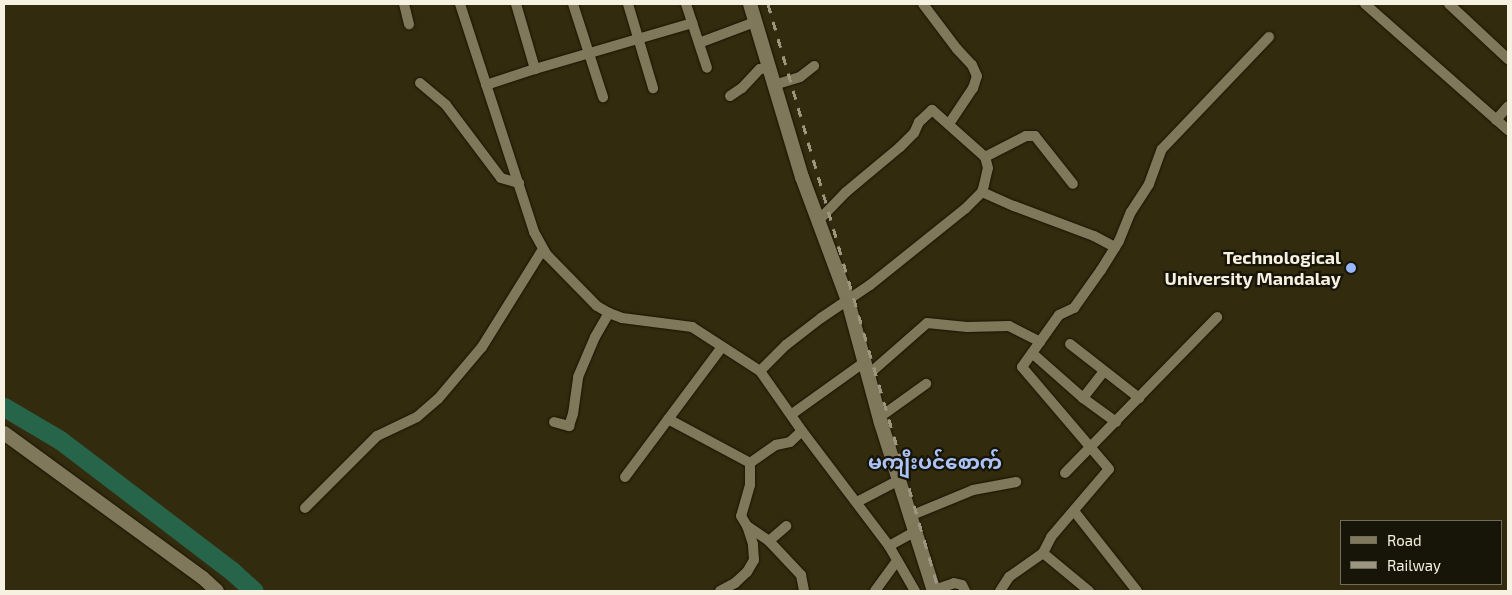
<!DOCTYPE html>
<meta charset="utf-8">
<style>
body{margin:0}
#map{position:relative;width:1512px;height:595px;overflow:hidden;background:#332b0e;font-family:"Exo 2","Noto Sans Myanmar",sans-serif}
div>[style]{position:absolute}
.river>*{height:19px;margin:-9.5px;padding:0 9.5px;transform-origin:9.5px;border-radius:9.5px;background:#27654b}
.roads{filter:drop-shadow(0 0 1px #1a1300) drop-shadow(0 0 1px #1a1300)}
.minor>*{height:10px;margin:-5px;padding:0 5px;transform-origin:5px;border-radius:5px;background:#80785a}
.tertiary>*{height:14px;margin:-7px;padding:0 7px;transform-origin:7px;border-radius:7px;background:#80785a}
.rail>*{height:3px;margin-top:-1.5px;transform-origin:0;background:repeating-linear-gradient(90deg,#9c967f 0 9px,transparent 0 18px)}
.dots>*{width:14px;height:14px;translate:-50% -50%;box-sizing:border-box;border:2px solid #171408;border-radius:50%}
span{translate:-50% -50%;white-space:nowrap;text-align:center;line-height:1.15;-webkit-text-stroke:4.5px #171408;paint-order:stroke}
.poi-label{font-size:18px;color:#f6f1e0;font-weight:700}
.right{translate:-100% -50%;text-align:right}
.quarter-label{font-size:20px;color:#abc3f8;font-weight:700}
.frame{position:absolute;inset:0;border:5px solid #f6f1e0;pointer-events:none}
.legend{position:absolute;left:1340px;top:520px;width:162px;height:65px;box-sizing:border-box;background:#171408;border:1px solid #706c5e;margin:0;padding:6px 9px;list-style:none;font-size:15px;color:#f6f1e0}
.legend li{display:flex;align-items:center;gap:10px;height:25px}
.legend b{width:25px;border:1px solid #706c5e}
</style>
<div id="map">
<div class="river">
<div style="left:4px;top:407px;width:65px;rotate:30.5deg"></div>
<div style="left:60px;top:440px;width:218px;rotate:37.3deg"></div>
<div style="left:233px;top:572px;width:28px;rotate:42deg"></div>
</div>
<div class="roads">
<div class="minor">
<div style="left:404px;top:4px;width:21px;rotate:76deg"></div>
<div style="left:460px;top:4px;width:240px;rotate:72deg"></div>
<div style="left:534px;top:232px;width:26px;rotate:61deg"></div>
<div style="left:547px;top:255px;width:71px;rotate:45.6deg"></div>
<div style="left:597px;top:306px;width:14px;rotate:30deg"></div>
<div style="left:609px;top:313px;width:14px;rotate:21deg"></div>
<div style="left:622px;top:318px;width:71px;rotate:7.3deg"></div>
<div style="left:692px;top:327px;width:81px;rotate:32.9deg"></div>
<div style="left:760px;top:371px;width:73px;rotate:55deg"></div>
<div style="left:802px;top:431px;width:144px;rotate:52.9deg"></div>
<div style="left:889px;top:546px;width:52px;rotate:60deg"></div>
<div style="left:516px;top:4px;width:68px;rotate:73.7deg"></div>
<div style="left:573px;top:4px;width:98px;rotate:72.1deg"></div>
<div style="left:628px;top:4px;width:88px;rotate:73.4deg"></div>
<div style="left:686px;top:4px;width:67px;rotate:71.8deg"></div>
<div style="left:923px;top:4px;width:56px;rotate:52.9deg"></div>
<div style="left:957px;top:49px;width:22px;rotate:47deg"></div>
<div style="left:972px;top:65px;width:12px;rotate:66deg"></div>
<div style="left:977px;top:76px;width:13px;rotate:108deg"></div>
<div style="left:973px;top:88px;width:43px;rotate:123.7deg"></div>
<div style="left:1365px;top:4px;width:191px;rotate:41.4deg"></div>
<div style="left:1449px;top:4px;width:81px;rotate:43deg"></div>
<div style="left:699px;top:43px;width:60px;rotate:-20.6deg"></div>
<div style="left:420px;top:83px;width:34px;rotate:40deg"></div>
<div style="left:446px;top:105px;width:91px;rotate:53deg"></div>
<div style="left:501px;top:178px;width:19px;rotate:16deg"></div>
<div style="left:486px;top:85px;width:52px;rotate:-18.1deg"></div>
<div style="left:535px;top:69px;width:164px;rotate:-16.3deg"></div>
<div style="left:774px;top:85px;width:27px;rotate:-17deg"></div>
<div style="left:800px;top:77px;width:18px;rotate:-38deg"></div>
<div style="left:730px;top:96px;width:14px;rotate:-34deg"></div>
<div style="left:742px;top:88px;width:26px;rotate:-47deg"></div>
<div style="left:760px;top:69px;width:9px;rotate:-6deg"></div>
<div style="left:1496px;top:120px;width:18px;rotate:-49deg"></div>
<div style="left:985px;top:157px;width:46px;rotate:-27.1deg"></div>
<div style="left:1026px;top:136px;width:9px"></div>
<div style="left:1035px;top:136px;width:61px;rotate:51.6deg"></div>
<div style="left:982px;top:192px;width:35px;rotate:24deg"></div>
<div style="left:1014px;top:206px;width:85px;rotate:20.6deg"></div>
<div style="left:1094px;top:236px;width:24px;rotate:28deg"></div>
<div style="left:1070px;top:344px;width:88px;rotate:38deg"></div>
<div style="left:1032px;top:353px;width:68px;rotate:41.4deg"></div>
<div style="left:1083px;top:398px;width:41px;rotate:36deg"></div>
<div style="left:760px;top:371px;width:37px;rotate:-45deg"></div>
<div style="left:786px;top:345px;width:44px;rotate:-37.6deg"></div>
<div style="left:821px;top:318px;width:59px;rotate:-34deg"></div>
<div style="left:870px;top:285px;width:122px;rotate:-38.7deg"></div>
<div style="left:965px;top:209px;width:24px;rotate:-45deg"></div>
<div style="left:982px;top:192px;width:7px;rotate:-74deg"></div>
<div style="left:984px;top:185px;width:17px;rotate:-77deg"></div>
<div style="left:988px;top:168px;width:11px;rotate:-105deg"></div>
<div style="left:985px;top:157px;width:71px;rotate:-138.4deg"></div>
<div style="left:932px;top:110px;width:18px;rotate:137deg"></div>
<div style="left:919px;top:122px;width:12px;rotate:114deg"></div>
<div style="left:914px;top:133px;width:20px;rotate:135deg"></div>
<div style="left:900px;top:147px;width:70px;rotate:140.2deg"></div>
<div style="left:846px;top:192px;width:42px;rotate:134deg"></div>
<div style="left:869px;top:374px;width:77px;rotate:-41.3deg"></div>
<div style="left:927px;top:323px;width:40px;rotate:5.7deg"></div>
<div style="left:967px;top:327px;width:42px;rotate:-1.4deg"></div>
<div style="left:1009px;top:326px;width:35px;rotate:27deg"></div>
<div style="left:1083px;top:398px;width:34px;rotate:-52deg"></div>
<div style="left:792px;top:414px;width:91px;rotate:-35.6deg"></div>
<div style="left:880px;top:417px;width:57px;rotate:-35.7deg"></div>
<div style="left:668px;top:419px;width:93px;rotate:28.2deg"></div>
<div style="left:750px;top:463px;width:32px;rotate:-35deg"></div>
<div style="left:776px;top:445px;width:14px;rotate:-12deg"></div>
<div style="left:790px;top:442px;width:16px;rotate:-43deg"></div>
<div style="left:554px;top:422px;width:16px;rotate:15deg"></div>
<div style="left:569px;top:426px;width:13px;rotate:-72deg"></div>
<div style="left:573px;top:414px;width:37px;rotate:-82deg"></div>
<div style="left:578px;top:377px;width:43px;rotate:-67deg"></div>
<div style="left:595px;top:337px;width:28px;rotate:-60deg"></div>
<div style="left:750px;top:463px;width:22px;rotate:90deg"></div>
<div style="left:750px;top:485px;width:32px;rotate:106deg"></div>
<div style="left:741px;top:516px;width:12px;rotate:59deg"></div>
<div style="left:747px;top:526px;width:27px;rotate:34deg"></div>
<div style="left:769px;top:541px;width:47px;rotate:46.7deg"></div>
<div style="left:801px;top:575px;width:16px;rotate:79deg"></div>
<div style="left:1065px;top:473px;width:218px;rotate:-45.7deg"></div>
<div style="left:625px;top:477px;width:161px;rotate:-53.3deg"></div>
<div style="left:857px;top:502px;width:47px;rotate:-27.6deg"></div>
<div style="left:305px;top:508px;width:102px;rotate:-45deg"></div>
<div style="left:377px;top:436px;width:44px;rotate:-25.4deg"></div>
<div style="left:417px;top:417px;width:28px;rotate:-41deg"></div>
<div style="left:438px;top:399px;width:68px;rotate:-49.8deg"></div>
<div style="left:482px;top:347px;width:115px;rotate:-58.1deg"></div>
<div style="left:1074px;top:511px;width:102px;rotate:51.8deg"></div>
<div style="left:910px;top:516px;width:68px;rotate:-22.4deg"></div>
<div style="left:973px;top:490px;width:44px;rotate:-10.5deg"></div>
<div style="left:769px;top:541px;width:23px;rotate:-41deg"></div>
<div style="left:889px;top:546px;width:29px;rotate:-29deg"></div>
<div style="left:1043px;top:553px;width:60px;rotate:39.6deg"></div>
<div style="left:934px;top:590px;width:21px;rotate:-19deg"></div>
<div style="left:954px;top:583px;width:8px;rotate:14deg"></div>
<div style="left:962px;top:585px;width:7px;rotate:63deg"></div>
<div style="left:720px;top:591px;width:17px;rotate:-28deg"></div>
<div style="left:735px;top:583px;width:16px;rotate:-43deg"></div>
<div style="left:747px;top:572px;width:14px;rotate:-60deg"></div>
<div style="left:754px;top:560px;width:16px;rotate:-94deg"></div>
<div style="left:753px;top:544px;width:19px;rotate:-108deg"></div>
<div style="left:875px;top:591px;width:36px;rotate:-54deg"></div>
<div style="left:1000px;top:591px;width:17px;rotate:-57deg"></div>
<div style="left:1009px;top:577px;width:42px;rotate:-35.2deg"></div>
<div style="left:1043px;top:553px;width:18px;rotate:-63deg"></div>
<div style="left:1051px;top:537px;width:89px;rotate:-49.5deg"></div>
<div style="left:1109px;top:469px;width:134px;rotate:-130.5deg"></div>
<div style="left:1022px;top:367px;width:64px;rotate:-54.6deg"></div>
<div style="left:1059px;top:315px;width:17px;rotate:-25deg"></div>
<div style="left:1074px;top:308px;width:47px;rotate:-54.6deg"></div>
<div style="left:1101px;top:270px;width:34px;rotate:-58deg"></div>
<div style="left:1119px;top:241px;width:31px;rotate:-68deg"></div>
<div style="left:1131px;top:212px;width:33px;rotate:-57deg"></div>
<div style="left:1149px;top:184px;width:37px;rotate:-70deg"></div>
<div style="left:1162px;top:149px;width:155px;rotate:-46.3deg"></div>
</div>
<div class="tertiary">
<div style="left:750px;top:4px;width:181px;rotate:73.3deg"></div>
<div style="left:802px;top:177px;width:132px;rotate:69.6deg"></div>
<div style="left:848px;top:301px;width:126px;rotate:74.9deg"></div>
<div style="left:881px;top:423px;width:176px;rotate:72.5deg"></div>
<div style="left:4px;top:433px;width:246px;rotate:36.1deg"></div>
<div style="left:203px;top:578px;width:19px;rotate:43deg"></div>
</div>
</div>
<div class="rail">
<div style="left:768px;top:4px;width:611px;rotate:73.76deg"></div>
</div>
<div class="dots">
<div style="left:1351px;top:268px;background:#97b6fd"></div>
</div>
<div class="poi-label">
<span class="right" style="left:1341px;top:268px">Technological<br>University Mandalay</span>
</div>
<div class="quarter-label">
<span style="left:935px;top:461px">မကျီးပင်စောက်</span>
</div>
<div class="frame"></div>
<ul class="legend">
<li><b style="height:6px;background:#80785a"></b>Road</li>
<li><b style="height:6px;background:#9c967f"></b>Railway</li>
</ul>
</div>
